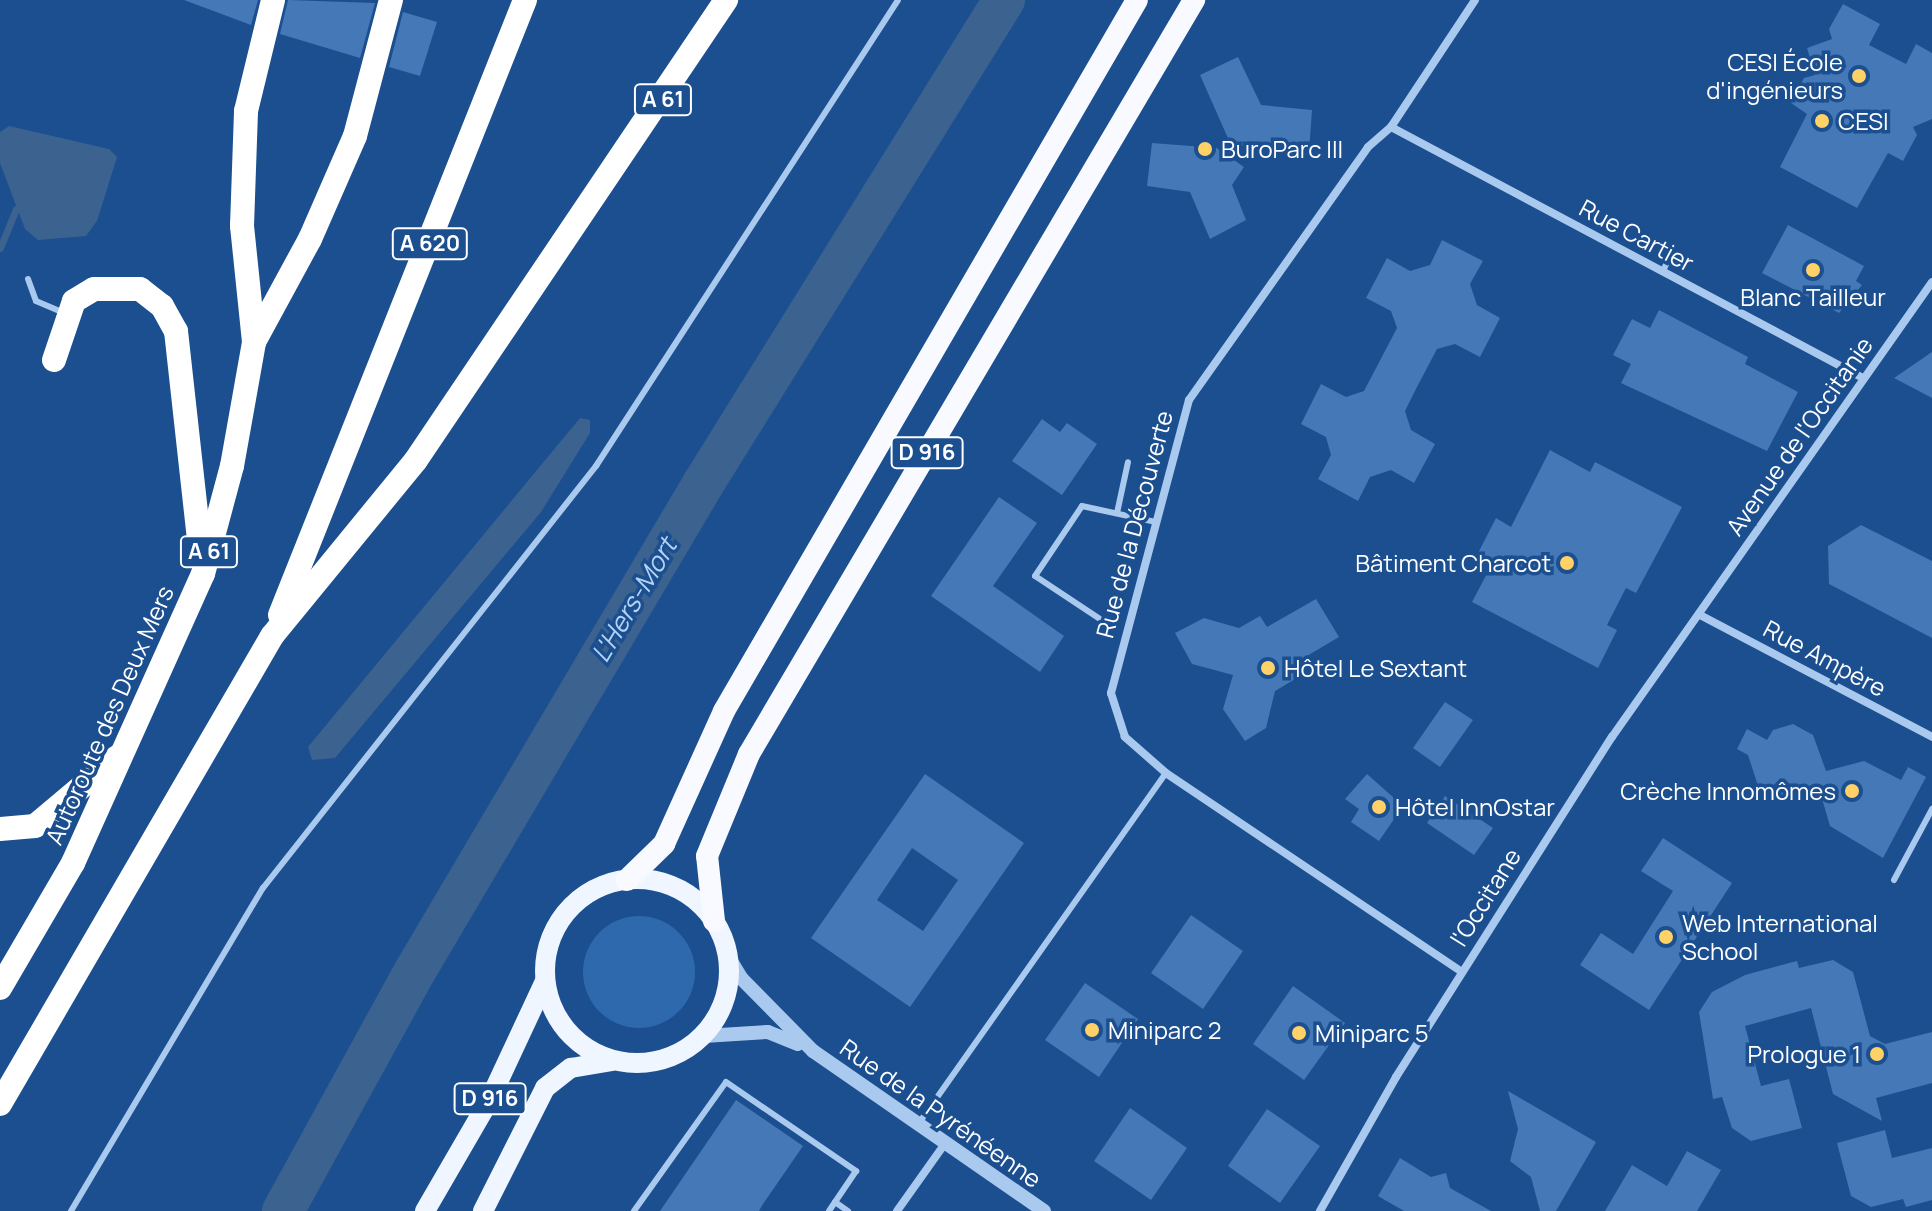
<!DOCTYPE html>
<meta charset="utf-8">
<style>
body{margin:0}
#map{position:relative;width:1932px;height:1211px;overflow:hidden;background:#1b4f8f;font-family:Manrope,sans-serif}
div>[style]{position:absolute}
.green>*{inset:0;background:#2e69ad}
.round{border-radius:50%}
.water>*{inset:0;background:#3c6290}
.stream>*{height:7px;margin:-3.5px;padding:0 3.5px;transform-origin:3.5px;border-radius:3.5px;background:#3c6290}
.river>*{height:42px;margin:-21px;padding:0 21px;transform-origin:21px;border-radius:21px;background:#3c6290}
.building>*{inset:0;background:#4478b7}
.service>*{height:6px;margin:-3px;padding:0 3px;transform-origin:3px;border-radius:3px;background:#a9c9ee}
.minor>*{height:8px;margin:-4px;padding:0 4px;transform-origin:4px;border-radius:4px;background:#a9c9ee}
.tertiary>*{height:14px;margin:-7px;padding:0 7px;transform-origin:7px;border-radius:7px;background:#a9c9ee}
.primary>*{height:20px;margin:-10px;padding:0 10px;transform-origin:10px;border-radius:10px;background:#f0f6ff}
.primary>.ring{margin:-10px;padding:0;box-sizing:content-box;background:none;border:20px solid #f0f6ff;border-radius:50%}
.trunk>*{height:22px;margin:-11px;padding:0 11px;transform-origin:11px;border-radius:11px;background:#f8faff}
.motorway>*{height:24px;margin:-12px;padding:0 12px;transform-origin:12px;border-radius:12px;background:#fff}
.dots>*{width:22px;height:22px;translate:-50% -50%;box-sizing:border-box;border:4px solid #1b4f8f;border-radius:50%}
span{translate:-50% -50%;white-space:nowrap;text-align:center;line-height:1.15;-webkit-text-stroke:7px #1b4f8f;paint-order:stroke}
.shield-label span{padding:2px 6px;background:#1b4f8f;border:2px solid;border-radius:6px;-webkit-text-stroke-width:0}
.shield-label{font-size:22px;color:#fff;font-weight:700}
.poi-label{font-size:24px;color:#fff}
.right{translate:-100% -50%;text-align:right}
.left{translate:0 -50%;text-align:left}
.street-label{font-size:24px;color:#fff}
.water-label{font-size:26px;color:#b5d3f5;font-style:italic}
</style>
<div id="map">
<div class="green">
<div class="round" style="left:583px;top:916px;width:112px;height:112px"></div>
</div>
<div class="water">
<div style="clip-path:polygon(9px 126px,109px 149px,117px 157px,97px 221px,86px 236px,38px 240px,25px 229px,0 163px,0 132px)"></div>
<div style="clip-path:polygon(580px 418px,590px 420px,590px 433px,541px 512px,335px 758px,312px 760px,308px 747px)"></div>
</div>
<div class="stream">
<div style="left:0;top:248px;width:42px;rotate:-67.7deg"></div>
</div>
<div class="river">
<div style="left:283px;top:1211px;width:274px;rotate:-61.2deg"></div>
<div style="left:415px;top:971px;width:566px;rotate:-59.4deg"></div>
<div style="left:703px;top:484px;width:570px;rotate:-58.12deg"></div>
</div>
<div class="building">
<div style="clip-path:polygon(184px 0,258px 0,251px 25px)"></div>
<div style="clip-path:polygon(288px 0,375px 3px,360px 58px,280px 34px)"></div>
<div style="clip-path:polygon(1843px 4px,1880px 24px,1869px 45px,1906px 64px,1916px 44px,1932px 53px,1932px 119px,1913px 127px,1917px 135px,1903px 161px,1888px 153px,1857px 208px,1780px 167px,1807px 114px,1791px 103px,1804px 78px,1815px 75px,1807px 48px,1832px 39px,1829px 29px)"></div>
<div style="clip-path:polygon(403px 12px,437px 22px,420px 76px,389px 67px)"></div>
<div style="clip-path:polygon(1238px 57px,1261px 105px,1312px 110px,1309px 152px,1231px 145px,1200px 75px)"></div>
<div style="clip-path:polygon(1205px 140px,1244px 167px,1232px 185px,1246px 220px,1210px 239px,1190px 192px,1147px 186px,1152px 143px,1204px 147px)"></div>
<div style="clip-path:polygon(1788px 225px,1864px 266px,1856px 281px,1862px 285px,1839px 313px,1762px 273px)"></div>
<div style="clip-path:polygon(1442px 240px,1483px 261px,1470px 284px,1477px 305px,1500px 318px,1480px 357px,1455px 344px,1437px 349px,1417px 387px,1405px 411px,1411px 430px,1435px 444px,1414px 483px,1391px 470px,1370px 477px,1358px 501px,1318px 479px,1331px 455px,1326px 437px,1301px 424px,1321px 384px,1346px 397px,1364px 391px,1397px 328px,1391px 311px,1366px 298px,1387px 258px,1410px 271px,1430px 265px)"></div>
<div style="clip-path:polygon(1659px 310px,1748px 357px,1745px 364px,1798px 392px,1767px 451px,1621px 383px,1631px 364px,1613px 355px,1632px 319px,1650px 328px)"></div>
<div style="clip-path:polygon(1932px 352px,1932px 398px,1894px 378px)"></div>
<div style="clip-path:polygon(1042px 419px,1060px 432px,1067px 423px,1097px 444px,1062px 495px,1012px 461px)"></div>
<div style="clip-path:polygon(1550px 450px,1590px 472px,1595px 462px,1682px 507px,1636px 593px,1626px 588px,1607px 625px,1617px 630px,1598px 668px,1472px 602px,1491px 566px,1475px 559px,1496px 518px,1511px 527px)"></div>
<div style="clip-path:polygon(999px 497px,1037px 523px,993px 586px,1064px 636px,1040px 672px,931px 596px)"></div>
<div style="clip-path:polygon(1861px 525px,1932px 561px,1932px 638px,1829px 584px,1828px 546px)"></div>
<div style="clip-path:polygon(1316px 599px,1339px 637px,1290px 666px,1297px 678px,1275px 691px,1266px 728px,1245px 741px,1223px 709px,1233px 675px,1192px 664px,1175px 633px,1204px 618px,1239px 628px,1260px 616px,1267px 627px)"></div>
<div style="clip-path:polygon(1445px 702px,1473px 720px,1440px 767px,1413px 748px)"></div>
<div style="clip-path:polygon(1793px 724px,1813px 735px,1826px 771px,1864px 761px,1901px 780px,1908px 767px,1926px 777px,1883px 858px,1830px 826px,1818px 785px,1779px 800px,1759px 789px,1748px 755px,1737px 749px,1747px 729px,1767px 740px,1773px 730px)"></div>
<div style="clip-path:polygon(evenodd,925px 774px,1024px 843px,910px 1007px,811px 938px,925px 774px,912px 848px,958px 880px,923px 931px,877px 900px,912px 848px)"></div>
<div style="clip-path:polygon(1367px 774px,1403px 806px,1379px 841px,1351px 822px,1359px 809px,1345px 799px)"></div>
<div style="clip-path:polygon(1445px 796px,1493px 828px,1474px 855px,1427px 823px)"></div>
<div style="clip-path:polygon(1663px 838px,1732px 883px,1649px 1010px,1580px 965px,1601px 933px,1633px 954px,1673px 891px,1641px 871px)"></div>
<div style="clip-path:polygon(1191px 915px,1243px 951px,1203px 1009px,1151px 973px)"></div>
<div style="clip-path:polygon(1833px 960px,1853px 972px,1870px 1036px,1885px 1044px,1932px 1032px,1932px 1083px,1876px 1098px,1882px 1121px,1833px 1094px,1811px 1008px,1745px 1026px,1761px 1086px,1789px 1079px,1802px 1128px,1751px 1141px,1732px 1128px,1722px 1097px,1713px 1099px,1699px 1012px,1712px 992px,1745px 975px,1797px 961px,1799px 968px)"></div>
<div style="clip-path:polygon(1085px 983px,1138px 1019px,1099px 1077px,1045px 1040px)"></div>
<div style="clip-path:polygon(1293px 986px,1345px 1023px,1304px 1080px,1253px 1044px)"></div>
<div style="clip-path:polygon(1508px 1091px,1596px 1142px,1556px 1211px,1540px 1211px,1531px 1177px,1510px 1161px,1518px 1129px)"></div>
<div style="clip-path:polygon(736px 1100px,803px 1146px,763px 1204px,759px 1211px,660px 1211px)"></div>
<div style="clip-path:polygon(1130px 1108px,1187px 1148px,1151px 1200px,1094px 1161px)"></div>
<div style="clip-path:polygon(1267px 1109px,1320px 1146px,1280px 1203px,1228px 1166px)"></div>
<div style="clip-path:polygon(1885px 1130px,1892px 1158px,1932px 1148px,1932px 1200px,1906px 1207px,1903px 1199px,1871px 1207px,1851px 1196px,1837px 1143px)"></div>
<div style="clip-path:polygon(1687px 1151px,1721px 1170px,1697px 1211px,1605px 1211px,1632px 1165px,1667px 1186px)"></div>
<div style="clip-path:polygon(1400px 1158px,1431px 1177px,1446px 1173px,1450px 1188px,1491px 1211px,1404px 1211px,1378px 1196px)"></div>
</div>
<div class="service">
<div style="left:1663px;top:271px;width:17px;rotate:-65deg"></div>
<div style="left:28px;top:279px;width:23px;rotate:70deg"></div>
<div style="left:36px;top:301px;width:30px;rotate:23deg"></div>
<div style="left:1117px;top:513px;width:52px;rotate:-77.8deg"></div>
<div style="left:1106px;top:623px;width:85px;rotate:-146.5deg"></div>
<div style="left:1035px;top:576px;width:84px;rotate:-56.1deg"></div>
<div style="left:1082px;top:506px;width:76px;rotate:12.2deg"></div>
<div style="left:1894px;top:880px;width:81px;rotate:-61.8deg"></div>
<div style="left:919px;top:1123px;width:428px;rotate:-54.8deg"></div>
<div style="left:835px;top:1202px;width:16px;rotate:35deg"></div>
<div style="left:71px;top:1211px;width:376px;rotate:-59.3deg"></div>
<div style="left:263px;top:888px;width:538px;rotate:-51.72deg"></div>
<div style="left:596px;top:466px;width:555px;rotate:-57.05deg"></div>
<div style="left:634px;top:1211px;width:158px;rotate:-54.5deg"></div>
<div style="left:726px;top:1082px;width:158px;rotate:34.4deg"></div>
<div style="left:856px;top:1171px;width:48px;rotate:124deg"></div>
</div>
<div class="minor">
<div style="left:1391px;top:127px;width:535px;rotate:28deg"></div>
<div style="left:1700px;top:615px;width:262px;rotate:27.7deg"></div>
<div style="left:1462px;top:972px;width:357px;rotate:-146.1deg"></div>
<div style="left:1166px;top:773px;width:55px;rotate:-138.7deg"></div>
<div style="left:1125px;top:737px;width:46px;rotate:-107.7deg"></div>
<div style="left:1111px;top:693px;width:303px;rotate:-75.1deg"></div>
<div style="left:1189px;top:400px;width:310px;rotate:-54.7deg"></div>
<div style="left:1368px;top:147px;width:30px;rotate:-41deg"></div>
<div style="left:1391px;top:127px;width:152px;rotate:-56.5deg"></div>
<div style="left:897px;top:1211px;width:85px;rotate:-54.6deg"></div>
<div style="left:1320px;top:1211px;width:154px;rotate:-60.4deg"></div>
<div style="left:1396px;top:1077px;width:403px;rotate:-57.6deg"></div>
<div style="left:1612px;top:737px;width:556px;rotate:-54.88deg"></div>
</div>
<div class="tertiary">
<div style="left:728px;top:956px;width:26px;rotate:59deg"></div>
<div style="left:741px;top:978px;width:103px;rotate:45.4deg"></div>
<div style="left:813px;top:1051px;width:281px;rotate:34.7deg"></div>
<div style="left:704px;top:1036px;width:64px;rotate:-3.6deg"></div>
<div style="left:768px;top:1032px;width:32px;rotate:22deg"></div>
</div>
<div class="primary">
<div class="ring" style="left:545px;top:879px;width:164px;height:164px"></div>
<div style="left:425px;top:1211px;width:129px;rotate:-59.9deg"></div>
<div style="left:490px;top:1099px;width:130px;rotate:-65deg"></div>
<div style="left:483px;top:1211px;width:138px;rotate:-63.2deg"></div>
<div style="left:545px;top:1088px;width:33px;rotate:-38deg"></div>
<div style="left:571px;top:1068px;width:42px;rotate:-9.7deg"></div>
</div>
<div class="trunk">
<div style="left:627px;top:880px;width:52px;rotate:-44.2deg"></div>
<div style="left:664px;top:844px;width:146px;rotate:-65.7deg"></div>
<div style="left:724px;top:711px;width:822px;rotate:-59.85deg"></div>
<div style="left:714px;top:921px;width:65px;rotate:-96.1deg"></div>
<div style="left:707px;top:856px;width:110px;rotate:-67.6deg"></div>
<div style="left:749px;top:754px;width:876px;rotate:-59.45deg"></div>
</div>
<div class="motorway">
<div style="left:254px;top:342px;width:117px;rotate:-95.9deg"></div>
<div style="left:242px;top:226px;width:115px;rotate:-88deg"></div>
<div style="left:246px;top:111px;width:114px;rotate:-76.3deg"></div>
<div style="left:54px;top:360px;width:62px;rotate:-71.3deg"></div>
<div style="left:74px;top:301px;width:23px;rotate:-31deg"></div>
<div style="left:94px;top:289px;width:46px"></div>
<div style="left:140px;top:289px;width:28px;rotate:38deg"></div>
<div style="left:162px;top:306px;width:29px;rotate:61deg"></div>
<div style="left:176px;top:331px;width:228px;rotate:83.7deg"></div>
<div style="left:280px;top:615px;width:662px;rotate:-68.28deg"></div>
<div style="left:0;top:829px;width:35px;rotate:-5deg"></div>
<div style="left:35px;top:826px;width:107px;rotate:-40.1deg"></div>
<div style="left:0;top:988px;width:145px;rotate:-59.7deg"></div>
<div style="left:73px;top:863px;width:317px;rotate:-65.8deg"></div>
<div style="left:203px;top:574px;width:112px;rotate:-75deg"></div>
<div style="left:232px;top:466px;width:126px;rotate:-79.9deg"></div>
<div style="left:254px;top:342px;width:117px;rotate:-61.5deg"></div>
<div style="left:310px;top:239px;width:112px;rotate:-66.4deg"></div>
<div style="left:355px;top:136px;width:141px;rotate:-75.2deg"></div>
<div style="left:0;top:1104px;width:541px;rotate:-59.83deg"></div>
<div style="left:272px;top:636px;width:227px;rotate:-50.7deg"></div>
<div style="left:416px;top:460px;width:555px;rotate:-56.02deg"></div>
</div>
<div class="dots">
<div style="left:1859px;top:76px;background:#ffd166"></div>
<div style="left:1822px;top:121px;background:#ffd166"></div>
<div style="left:1205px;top:149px;background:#ffd166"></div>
<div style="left:1813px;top:270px;background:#ffd166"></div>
<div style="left:1567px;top:563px;background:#ffd166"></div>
<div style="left:1268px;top:668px;background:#ffd166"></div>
<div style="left:1852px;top:791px;background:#ffd166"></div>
<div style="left:1379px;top:807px;background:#ffd166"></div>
<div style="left:1666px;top:937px;background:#ffd166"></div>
<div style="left:1092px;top:1030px;background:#ffd166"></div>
<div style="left:1299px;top:1033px;background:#ffd166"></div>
<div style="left:1877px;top:1054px;background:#ffd166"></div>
</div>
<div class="shield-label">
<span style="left:663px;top:100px">A 61</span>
<span style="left:430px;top:244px">A 620</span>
<span style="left:927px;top:453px">D 916</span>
<span style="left:209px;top:552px">A 61</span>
<span style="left:490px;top:1099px">D 916</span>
</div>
<div class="poi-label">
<span class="right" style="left:1843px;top:76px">CESI École<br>d'ingénieurs</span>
<span class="left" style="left:1838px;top:121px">CESI</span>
<span class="left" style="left:1221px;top:149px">BuroParc III</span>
<span style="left:1813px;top:297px">Blanc Tailleur</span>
<span class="right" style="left:1551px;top:563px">Bâtiment Charcot</span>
<span class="left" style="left:1284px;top:668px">Hôtel Le Sextant</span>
<span class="right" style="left:1836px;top:791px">Crèche Innomômes</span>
<span class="left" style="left:1395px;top:807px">Hôtel InnOstar</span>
<span class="left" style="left:1682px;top:937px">Web International<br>School</span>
<span class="left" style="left:1108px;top:1030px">Miniparc 2</span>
<span class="left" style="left:1315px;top:1033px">Miniparc 5</span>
<span class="right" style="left:1861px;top:1054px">Prologue 1</span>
</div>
<div class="street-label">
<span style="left:1637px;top:235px;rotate:28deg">Rue Cartier</span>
<span style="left:1799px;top:436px;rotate:-55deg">Avenue de l'Occitanie</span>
<span style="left:1134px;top:524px;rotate:-75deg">Rue de la Découverte</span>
<span style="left:1825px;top:658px;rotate:28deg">Rue Ampère</span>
<span style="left:109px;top:715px;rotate:-66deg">Autoroute des Deux Mers</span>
<span style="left:1485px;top:897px;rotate:-58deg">l'Occitane</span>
<span style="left:941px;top:1113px;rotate:35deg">Rue de la Pyrénéenne</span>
</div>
<div class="water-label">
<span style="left:634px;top:600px;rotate:-59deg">L'Hers-Mort</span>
</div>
</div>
